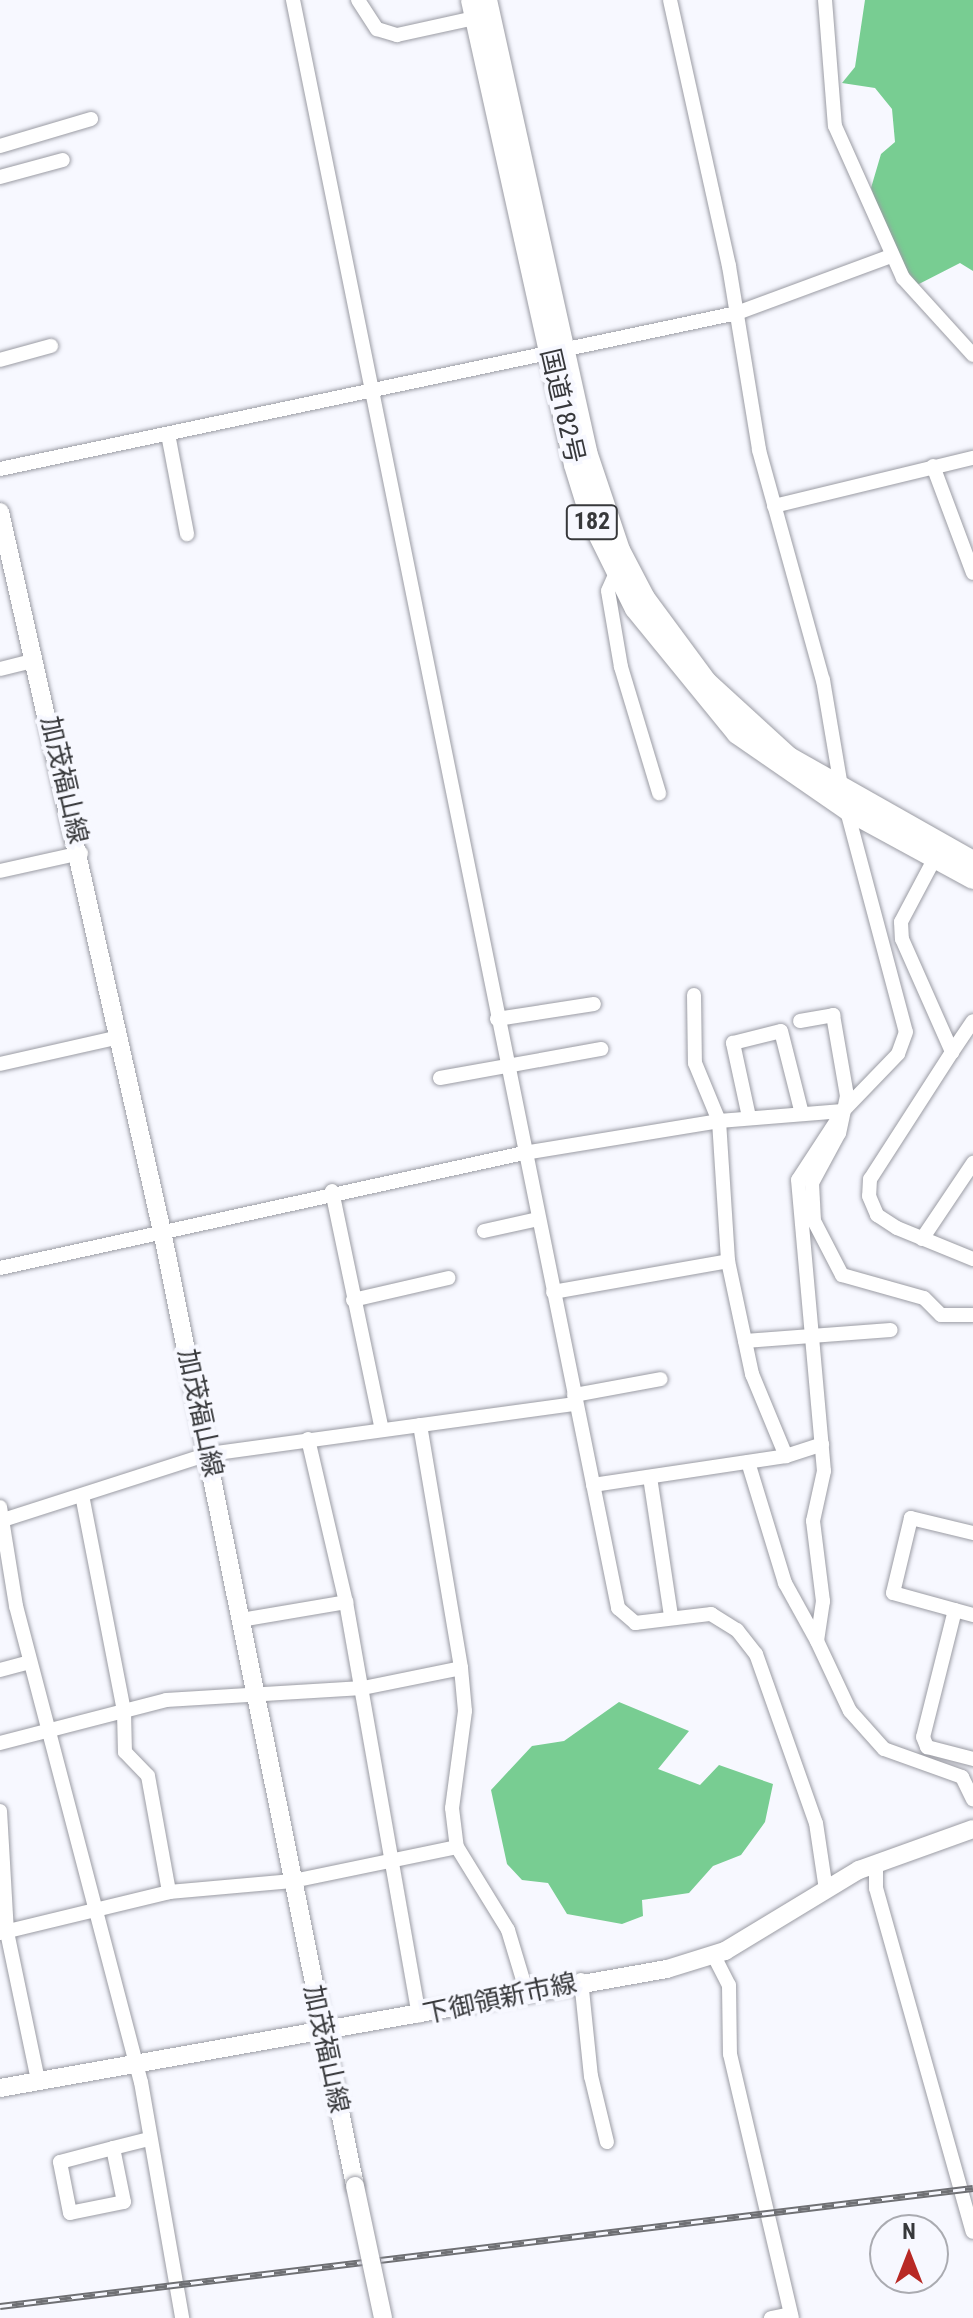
<!DOCTYPE html>
<meta charset="utf-8">
<style>
body{margin:0}
#map{position:relative;width:973px;height:2318px;overflow:hidden;background:#f7f8ff;font-family:"Roboto Condensed","Noto Sans JP",sans-serif}
div>[style]{position:absolute}
.forest>*{inset:0;background:#78cd92}
.roads{filter:drop-shadow(0 0 2px #9b9ca4) drop-shadow(0 0 2px #9b9ca4)}
.minor>*{height:14px;margin:-7px;padding:0 7px;transform-origin:7px;border-radius:7px;background:#fff}
.major>*{height:18px;margin:-9px;padding:0 9px;transform-origin:9px;border-radius:9px;background:#fff}
.highway>*{height:20px;margin:-10px;padding:0 10px;transform-origin:10px;border-radius:10px;background:#fff}
.rail>*{height:7px;margin-top:-3.5px;transform-origin:0;background:repeating-linear-gradient(90deg,#f7f8ff 0 12px,#6f7074 0 24px);box-sizing:border-box;border-block:2px solid #6f7074}
.bridges{filter:drop-shadow(0 0 2px #9b9ca4) drop-shadow(0 0 2px #9b9ca4)}
.major-bridge>*{height:18px;margin:-9px;padding:0 9px;transform-origin:9px;border-radius:9px;background:#fff}
span{translate:-50% -50%;white-space:nowrap;text-align:center;line-height:1.15;-webkit-text-stroke:8px #f7f8ff;paint-order:stroke}
.shield-label span{padding:2px 6px;background:#f7f8ff;border:2px solid;border-radius:6px;-webkit-text-stroke-width:0}
.shield-label{font-size:24px;color:#37383b;font-weight:700}
.street-label{font-size:26px;color:#37383b}
.north{position:absolute;left:869px;top:2214px;width:80px;height:80px;box-sizing:border-box;background:#f7f8ff;border:2px solid #aaabb1;border-radius:50%;rotate:0deg;font-size:22px;font-weight:700;line-height:32px;text-align:center;color:#37383b}
.north::after{content:'';display:block;margin:auto;width:28px;height:36px;background:#b82925;clip-path:polygon(50% 0,100% 100%,50% 72%,0 100%)}
</style>
<div id="map">
<div class="forest">
<div style="clip-path:polygon(865px 0,973px 0,973px 271px,960px 263px,917px 285px,893px 251px,871px 188px,881px 154px,895px 142px,892px 109px,875px 88px,842px 83px,855px 67px)"></div>
<div style="clip-path:polygon(619px 1702px,689px 1731px,658px 1769px,700px 1785px,719px 1765px,773px 1784px,765px 1822px,741px 1855px,713px 1866px,689px 1893px,642px 1900px,643px 1916px,622px 1924px,567px 1914px,548px 1883px,522px 1880px,507px 1864px,491px 1790px,532px 1746px,564px 1741px)"></div>
</div>
<div class="roads">
<div class="minor">
<div style="left:293px;top:0;width:1641px;rotate:78.57deg"></div>
<div style="left:618px;top:1608px;width:23px;rotate:41deg"></div>
<div style="left:635px;top:1623px;width:77px;rotate:-6.8deg"></div>
<div style="left:711px;top:1614px;width:31px;rotate:32deg"></div>
<div style="left:737px;top:1630px;width:31px;rotate:52deg"></div>
<div style="left:756px;top:1654px;width:179px;rotate:70.5deg"></div>
<div style="left:816px;top:1823px;width:68px;rotate:81.5deg"></div>
<div style="left:358px;top:0;width:35px;rotate:57deg"></div>
<div style="left:377px;top:29px;width:21px;rotate:17deg"></div>
<div style="left:397px;top:35px;width:80px;rotate:-12.3deg"></div>
<div style="left:670px;top:0;width:272px;rotate:77.5deg"></div>
<div style="left:729px;top:266px;width:186px;rotate:80.7deg"></div>
<div style="left:759px;top:450px;width:239px;rotate:74.5deg"></div>
<div style="left:823px;top:680px;width:114px;rotate:80.4deg"></div>
<div style="left:842px;top:792px;width:248px;rotate:75.1deg"></div>
<div style="left:906px;top:1032px;width:23px;rotate:110deg"></div>
<div style="left:898px;top:1054px;width:79px;rotate:134deg"></div>
<div style="left:843px;top:1111px;width:82px;rotate:123.1deg"></div>
<div style="left:798px;top:1180px;width:292px;rotate:84.9deg"></div>
<div style="left:824px;top:1471px;width:51px;rotate:102.4deg"></div>
<div style="left:813px;top:1521px;width:81px;rotate:82.9deg"></div>
<div style="left:823px;top:1601px;width:40px;rotate:98.5deg"></div>
<div style="left:817px;top:1641px;width:77px;rotate:64.8deg"></div>
<div style="left:850px;top:1711px;width:51px;rotate:48.2deg"></div>
<div style="left:884px;top:1749px;width:83px;rotate:19.7deg"></div>
<div style="left:962px;top:1777px;width:25px;rotate:64deg"></div>
<div style="left:825px;top:0;width:126px;rotate:85.5deg"></div>
<div style="left:835px;top:126px;width:167px;rotate:65.9deg"></div>
<div style="left:903px;top:278px;width:104px;rotate:47.7deg"></div>
<div style="left:0;top:146px;width:95px;rotate:-16.5deg"></div>
<div style="left:0;top:177px;width:65px;rotate:-15.1deg"></div>
<div style="left:0;top:360px;width:53px;rotate:-15.4deg"></div>
<div style="left:168px;top:434px;width:102px;rotate:79.2deg"></div>
<div style="left:933px;top:466px;width:114px;rotate:69.5deg"></div>
<div style="left:0;top:469px;width:753px;rotate:-11.95deg"></div>
<div style="left:737px;top:313px;width:164px;rotate:-20.3deg"></div>
<div style="left:774px;top:506px;width:205px;rotate:-13.6deg"></div>
<div style="left:615px;top:575px;width:17px;rotate:114deg"></div>
<div style="left:608px;top:591px;width:77px;rotate:80.3deg"></div>
<div style="left:621px;top:667px;width:132px;rotate:73.2deg"></div>
<div style="left:0;top:669px;width:36px;rotate:-14deg"></div>
<div style="left:938px;top:852px;width:79px;rotate:117.9deg"></div>
<div style="left:901px;top:922px;width:17px;rotate:87deg"></div>
<div style="left:902px;top:939px;width:124px;rotate:66.1deg"></div>
<div style="left:952px;top:1052px;width:151px;rotate:122.8deg"></div>
<div style="left:870px;top:1179px;width:17px;rotate:93deg"></div>
<div style="left:869px;top:1196px;width:21px;rotate:67deg"></div>
<div style="left:877px;top:1215px;width:24px;rotate:33deg"></div>
<div style="left:897px;top:1228px;width:82px;rotate:22.2deg"></div>
<div style="left:0;top:871px;width:83px;rotate:-12.5deg"></div>
<div style="left:694px;top:995px;width:68px;rotate:89.2deg"></div>
<div style="left:695px;top:1063px;width:63px;rotate:67.5deg"></div>
<div style="left:719px;top:1121px;width:140px;rotate:86.3deg"></div>
<div style="left:728px;top:1261px;width:116px;rotate:78deg"></div>
<div style="left:752px;top:1374px;width:89px;rotate:67.5deg"></div>
<div style="left:497px;top:1019px;width:98px;rotate:-8.8deg"></div>
<div style="left:800px;top:1021px;width:34px;rotate:-10deg"></div>
<div style="left:833px;top:1015px;width:82px;rotate:80.2deg"></div>
<div style="left:847px;top:1096px;width:38px;rotate:102deg"></div>
<div style="left:839px;top:1133px;width:57px;rotate:118.4deg"></div>
<div style="left:812px;top:1183px;width:38px;rotate:87deg"></div>
<div style="left:814px;top:1221px;width:61px;rotate:62.6deg"></div>
<div style="left:842px;top:1275px;width:85px;rotate:15.7deg"></div>
<div style="left:924px;top:1298px;width:24px;rotate:45deg"></div>
<div style="left:941px;top:1315px;width:32px"></div>
<div style="left:952px;top:1052px;width:37px;rotate:-56deg"></div>
<div style="left:0;top:1064px;width:123px;rotate:-12.7deg"></div>
<div style="left:440px;top:1078px;width:164px;rotate:-10.2deg"></div>
<div style="left:749px;top:1117px;width:76px;rotate:-102.2deg"></div>
<div style="left:733px;top:1043px;width:49px;rotate:-14deg"></div>
<div style="left:781px;top:1031px;width:81px;rotate:75.8deg"></div>
<div style="left:332px;top:1191px;width:244px;rotate:78.2deg"></div>
<div style="left:484px;top:1231px;width:55px;rotate:-12.5deg"></div>
<div style="left:922px;top:1239px;width:92px;rotate:-56.1deg"></div>
<div style="left:0;top:1268px;width:536px;rotate:-12.38deg"></div>
<div style="left:524px;top:1153px;width:198px;rotate:-9.3deg"></div>
<div style="left:719px;top:1121px;width:124px;rotate:-4.6deg"></div>
<div style="left:553px;top:1292px;width:178px;rotate:-10deg"></div>
<div style="left:353px;top:1300px;width:98px;rotate:-13deg"></div>
<div style="left:745px;top:1341px;width:146px;rotate:-4.3deg"></div>
<div style="left:574px;top:1395px;width:88px;rotate:-10.4deg"></div>
<div style="left:420px;top:1425px;width:246px;rotate:80.4deg"></div>
<div style="left:461px;top:1668px;width:43px;rotate:84.7deg"></div>
<div style="left:465px;top:1711px;width:98px;rotate:97.6deg"></div>
<div style="left:452px;top:1808px;width:39px;rotate:83deg"></div>
<div style="left:457px;top:1847px;width:97px;rotate:58.4deg"></div>
<div style="left:508px;top:1930px;width:63px;rotate:73.3deg"></div>
<div style="left:308px;top:1439px;width:167px;rotate:76.9deg"></div>
<div style="left:346px;top:1602px;width:420px;rotate:80deg"></div>
<div style="left:748px;top:1462px;width:127px;rotate:73deg"></div>
<div style="left:785px;top:1583px;width:66px;rotate:61.1deg"></div>
<div style="left:650px;top:1477px;width:141px;rotate:81.4deg"></div>
<div style="left:593px;top:1485px;width:195px;rotate:-8.5deg"></div>
<div style="left:786px;top:1456px;width:38px;rotate:-18deg"></div>
<div style="left:82px;top:1495px;width:221px;rotate:79deg"></div>
<div style="left:124px;top:1712px;width:40px;rotate:88.6deg"></div>
<div style="left:125px;top:1752px;width:33px;rotate:46deg"></div>
<div style="left:148px;top:1776px;width:118px;rotate:79.7deg"></div>
<div style="left:0;top:1507px;width:100px;rotate:80.8deg"></div>
<div style="left:16px;top:1606px;width:492px;rotate:75.3deg"></div>
<div style="left:141px;top:2082px;width:240px;rotate:80.1deg"></div>
<div style="left:0;top:1521px;width:219px;rotate:-17.8deg"></div>
<div style="left:209px;top:1454px;width:370px;rotate:-7.8deg"></div>
<div style="left:973px;top:1533px;width:64px;rotate:-166.4deg"></div>
<div style="left:911px;top:1518px;width:77px;rotate:103.5deg"></div>
<div style="left:893px;top:1593px;width:83px;rotate:15.4deg"></div>
<div style="left:955px;top:1610px;width:131px;rotate:104.1deg"></div>
<div style="left:923px;top:1737px;width:11px;rotate:68deg"></div>
<div style="left:927px;top:1747px;width:48px;rotate:14.6deg"></div>
<div style="left:241px;top:1620px;width:107px;rotate:-9.7deg"></div>
<div style="left:0;top:1670px;width:31px;rotate:-15deg"></div>
<div style="left:0;top:1743px;width:171px;rotate:-14.5deg"></div>
<div style="left:166px;top:1700px;width:197px;rotate:-3.5deg"></div>
<div style="left:363px;top:1688px;width:100px;rotate:-11.5deg"></div>
<div style="left:0;top:1811px;width:121px;rotate:86.7deg"></div>
<div style="left:7px;top:1932px;width:152px;rotate:78.2deg"></div>
<div style="left:876px;top:1863px;width:25px;rotate:90deg"></div>
<div style="left:876px;top:1888px;width:357px;rotate:74.3deg"></div>
<div style="left:0;top:1933px;width:174px;rotate:-13.6deg"></div>
<div style="left:169px;top:1892px;width:124px;rotate:-5.1deg"></div>
<div style="left:293px;top:1881px;width:167px;rotate:-11.7deg"></div>
<div style="left:714px;top:1956px;width:33px;rotate:63deg"></div>
<div style="left:729px;top:1985px;width:69px;rotate:89.2deg"></div>
<div style="left:730px;top:2054px;width:271px;rotate:76.8deg"></div>
<div style="left:581px;top:1980px;width:97px;rotate:84.1deg"></div>
<div style="left:591px;top:2076px;width:68px;rotate:76.4deg"></div>
<div style="left:113px;top:2148px;width:55px;rotate:78.5deg"></div>
<div style="left:124px;top:2202px;width:55px;rotate:168.5deg"></div>
<div style="left:70px;top:2213px;width:52px;rotate:-101.1deg"></div>
<div style="left:60px;top:2162px;width:55px;rotate:-14.8deg"></div>
<div style="left:113px;top:2148px;width:37px;rotate:-14deg"></div>
<div style="left:771px;top:2318px;width:20px;rotate:-11deg"></div>
</div>
<div class="major">
<div style="left:0;top:512px;width:742px;rotate:77.31deg"></div>
<div style="left:163px;top:1236px;width:969px;rotate:78.57deg"></div>
<div style="left:0;top:2088px;width:678px;rotate:-10.12deg"></div>
<div style="left:667px;top:1969px;width:61px;rotate:-17.2deg"></div>
<div style="left:725px;top:1951px;width:157px;rotate:-31.2deg"></div>
<div style="left:859px;top:1870px;width:121px;rotate:-19.8deg"></div>
</div>
<div class="highway">
<div style="left:471px;top:0;width:476px;rotate:77.5deg"></div>
<div style="left:574px;top:465px;width:58px;rotate:72.8deg"></div>
<div style="left:591px;top:520px;width:99px;rotate:63.7deg"></div>
<div style="left:635px;top:609px;width:161px;rotate:50.8deg"></div>
<div style="left:737px;top:734px;width:137px;rotate:34.6deg"></div>
<div style="left:850px;top:812px;width:140px;rotate:28.6deg"></div>
<div style="left:487px;top:0;width:463px;rotate:77.5deg"></div>
<div style="left:587px;top:452px;width:103px;rotate:71.4deg"></div>
<div style="left:620px;top:550px;width:54px;rotate:62.5deg"></div>
<div style="left:645px;top:598px;width:104px;rotate:53.6deg"></div>
<div style="left:707px;top:682px;width:111px;rotate:42.4deg"></div>
<div style="left:789px;top:757px;width:211px;rotate:29.5deg"></div>
</div>
</div>
<div class="rail">
<div style="left:0;top:2306px;width:980px;rotate:-6.91deg"></div>
</div>
<div class="bridges">
<div class="major-bridge">
<div style="left:355px;top:2186px;width:135px;rotate:78deg"></div>
</div>
</div>
<div class="shield-label">
<span style="left:592px;top:522px">182</span>
</div>
<div class="street-label">
<span style="left:562px;top:406px;rotate:77deg">国道182号</span>
<span style="left:64px;top:780px;rotate:77deg">加茂福山線</span>
<span style="left:200px;top:1413px;rotate:78deg">加茂福山線</span>
<span style="left:500px;top:1999px;rotate:-12deg">下御領新市線</span>
<span style="left:326px;top:2049px;rotate:78deg">加茂福山線</span>
</div>
<div class="north">N</div>
</div>
